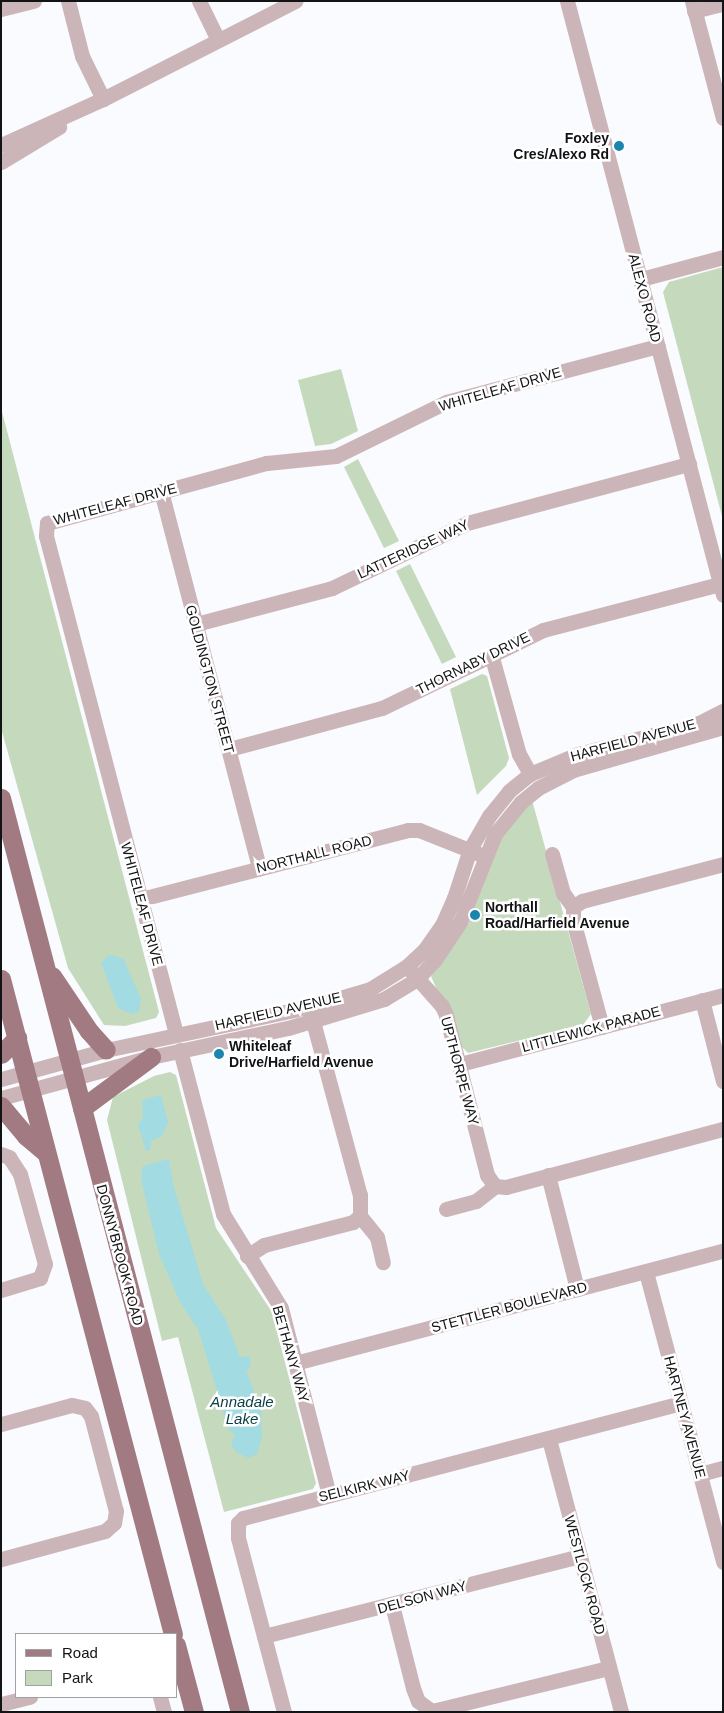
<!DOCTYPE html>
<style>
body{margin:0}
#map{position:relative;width:724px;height:1713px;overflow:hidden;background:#f9fbff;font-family:Arial,sans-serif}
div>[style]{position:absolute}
.green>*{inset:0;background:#c5d9bd}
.water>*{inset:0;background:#a2dbe1}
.minor>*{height:15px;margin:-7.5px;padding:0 7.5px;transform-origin:7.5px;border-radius:7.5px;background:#ccb5b9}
.major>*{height:19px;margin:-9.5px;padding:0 9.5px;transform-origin:9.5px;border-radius:9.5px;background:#a27b82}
.dots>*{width:14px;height:14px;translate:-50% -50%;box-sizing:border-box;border:2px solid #fff;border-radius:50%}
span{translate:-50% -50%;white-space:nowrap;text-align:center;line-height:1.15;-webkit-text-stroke:5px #fff;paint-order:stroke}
.poi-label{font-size:14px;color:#121315;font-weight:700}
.right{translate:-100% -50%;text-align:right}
.left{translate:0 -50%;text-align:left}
.street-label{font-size:14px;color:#121315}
.water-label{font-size:15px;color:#083e43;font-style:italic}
.frame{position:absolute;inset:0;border:2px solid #121315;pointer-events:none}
.legend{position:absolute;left:15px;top:1633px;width:162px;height:65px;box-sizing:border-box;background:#fff;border:1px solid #a0a1a1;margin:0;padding:6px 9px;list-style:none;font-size:15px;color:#121315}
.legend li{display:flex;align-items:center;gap:10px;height:25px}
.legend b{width:25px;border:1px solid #a0a1a1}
</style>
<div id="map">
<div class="green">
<div style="clip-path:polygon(723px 267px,723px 520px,663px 292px,669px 282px)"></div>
<div style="clip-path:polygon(341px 369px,358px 431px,331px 444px,315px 446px,298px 380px)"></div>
<div style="clip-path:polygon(1px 408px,159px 1012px,156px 1018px,125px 1026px,104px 1025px,68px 968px,1px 728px)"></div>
<div style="clip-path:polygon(358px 459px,399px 541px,384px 548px,344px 467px)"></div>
<div style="clip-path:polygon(410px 564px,456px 657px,442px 664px,396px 571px)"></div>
<div style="clip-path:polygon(482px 674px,487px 676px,509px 758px,506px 766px,477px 795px,450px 689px)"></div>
<div style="clip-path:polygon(532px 800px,591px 1014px,583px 1025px,468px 1053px,460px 1045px,431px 976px,468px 924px,498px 841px)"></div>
<div style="clip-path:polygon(170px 1072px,176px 1075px,216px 1228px,272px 1312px,316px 1483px,313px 1489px,224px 1512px,178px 1337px,162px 1341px,107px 1120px,113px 1097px,154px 1076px)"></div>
</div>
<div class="water">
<div style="clip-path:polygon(109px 955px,123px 958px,141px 999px,139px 1011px,131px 1014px,118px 1008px,101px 963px)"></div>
<div style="clip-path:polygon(161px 1095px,168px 1122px,162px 1136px,151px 1141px,150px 1150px,146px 1151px,138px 1125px,143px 1117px,142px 1100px)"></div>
<div style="clip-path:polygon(169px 1159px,173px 1184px,203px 1284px,226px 1320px,240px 1357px,249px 1356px,251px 1368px,246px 1370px,261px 1411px,262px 1437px,257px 1454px,249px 1458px,236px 1452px,231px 1444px,235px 1436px,228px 1427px,198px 1329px,181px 1304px,159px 1254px,141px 1179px,143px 1166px)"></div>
</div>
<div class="minor">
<div style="left:68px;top:1px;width:57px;rotate:75.7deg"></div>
<div style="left:82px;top:56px;width:48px;rotate:64deg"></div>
<div style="left:199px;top:1px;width:43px;rotate:64deg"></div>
<div style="left:567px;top:1px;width:614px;rotate:75.28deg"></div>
<div style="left:692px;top:1px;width:121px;rotate:75.2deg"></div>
<div style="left:1px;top:9px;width:34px;rotate:-14deg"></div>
<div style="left:694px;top:11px;width:30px;rotate:-14deg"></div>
<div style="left:1px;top:145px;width:112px;rotate:-24.3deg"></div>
<div style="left:103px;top:99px;width:216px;rotate:-27deg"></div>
<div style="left:1px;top:162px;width:68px;rotate:-31.1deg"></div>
<div style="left:641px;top:279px;width:85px;rotate:-15deg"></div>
<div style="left:161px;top:491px;width:390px;rotate:75.4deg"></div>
<div style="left:196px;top:624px;width:141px;rotate:-14.8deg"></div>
<div style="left:332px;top:588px;width:150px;rotate:-25.7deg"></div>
<div style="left:467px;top:523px;width:230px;rotate:-14.9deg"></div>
<div style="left:491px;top:654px;width:104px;rotate:74.4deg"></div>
<div style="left:519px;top:754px;width:23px;rotate:61deg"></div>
<div style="left:229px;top:749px;width:158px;rotate:-15deg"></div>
<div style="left:382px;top:708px;width:179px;rotate:-25.8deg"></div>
<div style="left:543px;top:630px;width:183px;rotate:-14.6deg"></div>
<div style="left:552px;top:854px;width:41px;rotate:74.2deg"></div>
<div style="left:563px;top:893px;width:17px;rotate:54deg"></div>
<div style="left:141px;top:899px;width:276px;rotate:-14.5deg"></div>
<div style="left:408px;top:830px;width:11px"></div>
<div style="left:419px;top:830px;width:65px;rotate:21.8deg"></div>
<div style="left:411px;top:971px;width:47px;rotate:48.5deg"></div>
<div style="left:442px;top:1006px;width:10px;rotate:66deg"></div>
<div style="left:446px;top:1015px;width:165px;rotate:75.6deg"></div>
<div style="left:487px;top:1175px;width:14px;rotate:54deg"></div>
<div style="left:495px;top:1186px;width:11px;rotate:5deg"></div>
<div style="left:506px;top:1187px;width:225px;rotate:-15deg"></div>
<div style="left:702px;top:1000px;width:84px;rotate:75.5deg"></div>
<div style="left:311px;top:1014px;width:188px;rotate:74.9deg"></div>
<div style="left:360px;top:1195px;width:21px;rotate:90deg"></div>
<div style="left:360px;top:1216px;width:27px;rotate:51deg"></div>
<div style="left:377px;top:1237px;width:26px;rotate:77deg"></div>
<div style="left:602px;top:1027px;width:111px;rotate:-105.2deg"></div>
<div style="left:573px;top:920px;width:13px;rotate:-90deg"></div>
<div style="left:573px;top:907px;width:11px;rotate:-34deg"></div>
<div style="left:582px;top:901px;width:146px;rotate:-14.7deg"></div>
<div style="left:176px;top:1034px;width:515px;rotate:-104.63deg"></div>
<div style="left:46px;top:536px;width:13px;rotate:-86deg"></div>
<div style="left:47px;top:523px;width:228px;rotate:-15.3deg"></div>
<div style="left:267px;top:463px;width:69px;rotate:-5.8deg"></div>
<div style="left:336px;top:456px;width:123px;rotate:-26.1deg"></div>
<div style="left:446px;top:402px;width:219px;rotate:-14.8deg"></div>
<div style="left:180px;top:1050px;width:170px;rotate:75.3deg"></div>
<div style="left:223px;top:1214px;width:110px;rotate:58.3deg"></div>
<div style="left:281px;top:1308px;width:193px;rotate:75.6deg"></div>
<div style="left:460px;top:1064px;width:272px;rotate:-14.7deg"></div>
<div style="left:1px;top:1079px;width:109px;rotate:-15.4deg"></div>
<div style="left:106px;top:1050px;width:208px;rotate:-12deg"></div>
<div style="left:309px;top:1007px;width:64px;rotate:-16.4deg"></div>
<div style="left:370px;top:989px;width:44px;rotate:-31.9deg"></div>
<div style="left:407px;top:966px;width:25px;rotate:-43deg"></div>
<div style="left:425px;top:949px;width:29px;rotate:-55deg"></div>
<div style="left:442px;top:925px;width:30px;rotate:-66deg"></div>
<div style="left:454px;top:898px;width:52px;rotate:-71.9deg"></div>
<div style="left:470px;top:849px;width:38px;rotate:-60deg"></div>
<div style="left:489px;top:816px;width:32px;rotate:-51deg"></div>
<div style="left:509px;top:791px;width:27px;rotate:-39deg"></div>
<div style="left:530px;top:774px;width:52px;rotate:-22.6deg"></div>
<div style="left:578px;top:754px;width:125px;rotate:-14.4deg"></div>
<div style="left:699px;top:723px;width:27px;rotate:-27deg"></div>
<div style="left:1px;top:1098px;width:156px;rotate:-15.3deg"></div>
<div style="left:151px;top:1057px;width:140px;rotate:-12deg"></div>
<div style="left:288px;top:1028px;width:100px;rotate:-16.8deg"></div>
<div style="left:384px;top:999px;width:39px;rotate:-31deg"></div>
<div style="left:417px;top:979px;width:25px;rotate:-47deg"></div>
<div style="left:434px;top:961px;width:47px;rotate:-56.3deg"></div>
<div style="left:460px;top:922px;width:95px;rotate:-68.3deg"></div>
<div style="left:495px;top:834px;width:41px;rotate:-50.9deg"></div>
<div style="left:521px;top:802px;width:22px;rotate:-39deg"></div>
<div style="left:538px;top:788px;width:39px;rotate:-27deg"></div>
<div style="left:573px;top:770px;width:156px;rotate:-16deg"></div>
<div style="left:1px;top:1154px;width:9px;rotate:21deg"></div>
<div style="left:9px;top:1157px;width:20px;rotate:57deg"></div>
<div style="left:20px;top:1174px;width:93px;rotate:74.5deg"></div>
<div style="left:45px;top:1264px;width:15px;rotate:110deg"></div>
<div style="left:40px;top:1278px;width:41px;rotate:162.9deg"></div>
<div style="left:548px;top:1175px;width:118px;rotate:75.7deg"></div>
<div style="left:446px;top:1209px;width:31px;rotate:-15deg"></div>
<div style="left:476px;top:1201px;width:24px;rotate:-38deg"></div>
<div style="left:247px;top:1256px;width:20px;rotate:-33deg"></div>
<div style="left:264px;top:1245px;width:92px;rotate:-14.5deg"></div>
<div style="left:353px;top:1222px;width:9px;rotate:-41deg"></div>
<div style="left:646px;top:1272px;width:300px;rotate:75.1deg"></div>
<div style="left:295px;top:1363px;width:442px;rotate:-14.7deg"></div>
<div style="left:1px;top:1424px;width:73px;rotate:-15deg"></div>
<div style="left:72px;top:1405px;width:13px;rotate:13deg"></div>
<div style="left:85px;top:1408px;width:10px;rotate:53deg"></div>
<div style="left:91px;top:1416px;width:98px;rotate:75.3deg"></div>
<div style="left:116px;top:1511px;width:12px;rotate:99deg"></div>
<div style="left:114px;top:1523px;width:12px;rotate:138deg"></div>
<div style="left:105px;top:1531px;width:108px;rotate:164.9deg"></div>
<div style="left:549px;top:1439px;width:282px;rotate:75.2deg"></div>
<div style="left:700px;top:1474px;width:24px;rotate:-15deg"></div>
<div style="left:392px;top:1605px;width:86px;rotate:75.8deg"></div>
<div style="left:413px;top:1688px;width:14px;rotate:69deg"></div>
<div style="left:418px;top:1701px;width:17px;rotate:36deg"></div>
<div style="left:432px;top:1711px;width:182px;rotate:-13.7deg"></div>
<div style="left:264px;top:1636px;width:326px;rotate:-14.2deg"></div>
<div style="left:160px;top:1697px;width:16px;rotate:75deg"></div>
<div style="left:1px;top:1704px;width:30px;rotate:-14deg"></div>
<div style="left:284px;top:1712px;width:180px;rotate:-104.8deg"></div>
<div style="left:238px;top:1538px;width:15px;rotate:-90deg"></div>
<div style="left:238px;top:1523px;width:7px;rotate:-45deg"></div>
<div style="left:243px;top:1518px;width:452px;rotate:-14.7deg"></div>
</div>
<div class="major">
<div style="left:1px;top:798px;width:945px;rotate:75.35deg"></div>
<div style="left:52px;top:976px;width:66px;rotate:56.1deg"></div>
<div style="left:89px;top:1031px;width:25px;rotate:48deg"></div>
<div style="left:1px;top:979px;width:677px;rotate:75.29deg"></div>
<div style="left:1px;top:1054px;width:23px;rotate:-45deg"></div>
<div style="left:1px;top:1106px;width:39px;rotate:50deg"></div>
<div style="left:26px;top:1136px;width:26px;rotate:40deg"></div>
<div style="left:82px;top:1108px;width:86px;rotate:-36.5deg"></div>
<div style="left:176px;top:1645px;width:69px;rotate:75deg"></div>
</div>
<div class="dots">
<div style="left:619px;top:146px;background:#1a86ad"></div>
<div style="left:475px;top:915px;background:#1a86ad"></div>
<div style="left:219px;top:1054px;background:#1a86ad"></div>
</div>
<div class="poi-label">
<span class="right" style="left:609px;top:146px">Foxley<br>Cres/Alexo Rd</span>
<span class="left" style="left:485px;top:915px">Northall<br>Road/Harfield Avenue</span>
<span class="left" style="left:229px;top:1054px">Whiteleaf<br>Drive/Harfield Avenue</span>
</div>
<div class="street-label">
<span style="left:645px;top:298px;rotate:75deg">ALEXO ROAD</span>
<span style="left:500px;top:389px;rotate:-16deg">WHITELEAF DRIVE</span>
<span style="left:115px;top:504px;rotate:-15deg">WHITELEAF DRIVE</span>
<span style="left:413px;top:549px;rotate:-25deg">LATTERIDGE WAY</span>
<span style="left:473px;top:663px;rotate:-26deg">THORNABY DRIVE</span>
<span style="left:210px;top:679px;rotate:75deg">GOLDINGTON STREET</span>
<span style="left:633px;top:740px;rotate:-15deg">HARFIELD AVENUE</span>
<span style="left:314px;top:854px;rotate:-14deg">NORTHALL ROAD</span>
<span style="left:142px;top:904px;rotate:75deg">WHITELEAF DRIVE</span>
<span style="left:278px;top:1011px;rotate:-13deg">HARFIELD AVENUE</span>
<span style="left:591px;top:1029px;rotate:-15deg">LITTLEWICK PARADE</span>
<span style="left:460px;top:1071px;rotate:75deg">UPTHORPE WAY</span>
<span style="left:120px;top:1255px;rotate:75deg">DONNYBROOK ROAD</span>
<span style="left:509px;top:1307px;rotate:-15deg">STETTLER BOULEVARD</span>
<span style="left:291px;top:1354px;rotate:74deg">BETHANY WAY</span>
<span style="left:685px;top:1417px;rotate:75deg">HARTNEY AVENUE</span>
<span style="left:364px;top:1486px;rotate:-14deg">SELKIRK WAY</span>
<span style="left:585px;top:1575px;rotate:75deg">WESTLOCK ROAD</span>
<span style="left:422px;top:1597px;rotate:-15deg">DELSON WAY</span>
</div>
<div class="water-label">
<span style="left:242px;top:1410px">Annadale<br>Lake</span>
</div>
<div class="frame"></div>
<ul class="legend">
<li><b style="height:6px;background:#a27b82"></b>Road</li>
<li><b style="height:14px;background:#c5d9bd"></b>Park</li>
</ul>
</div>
